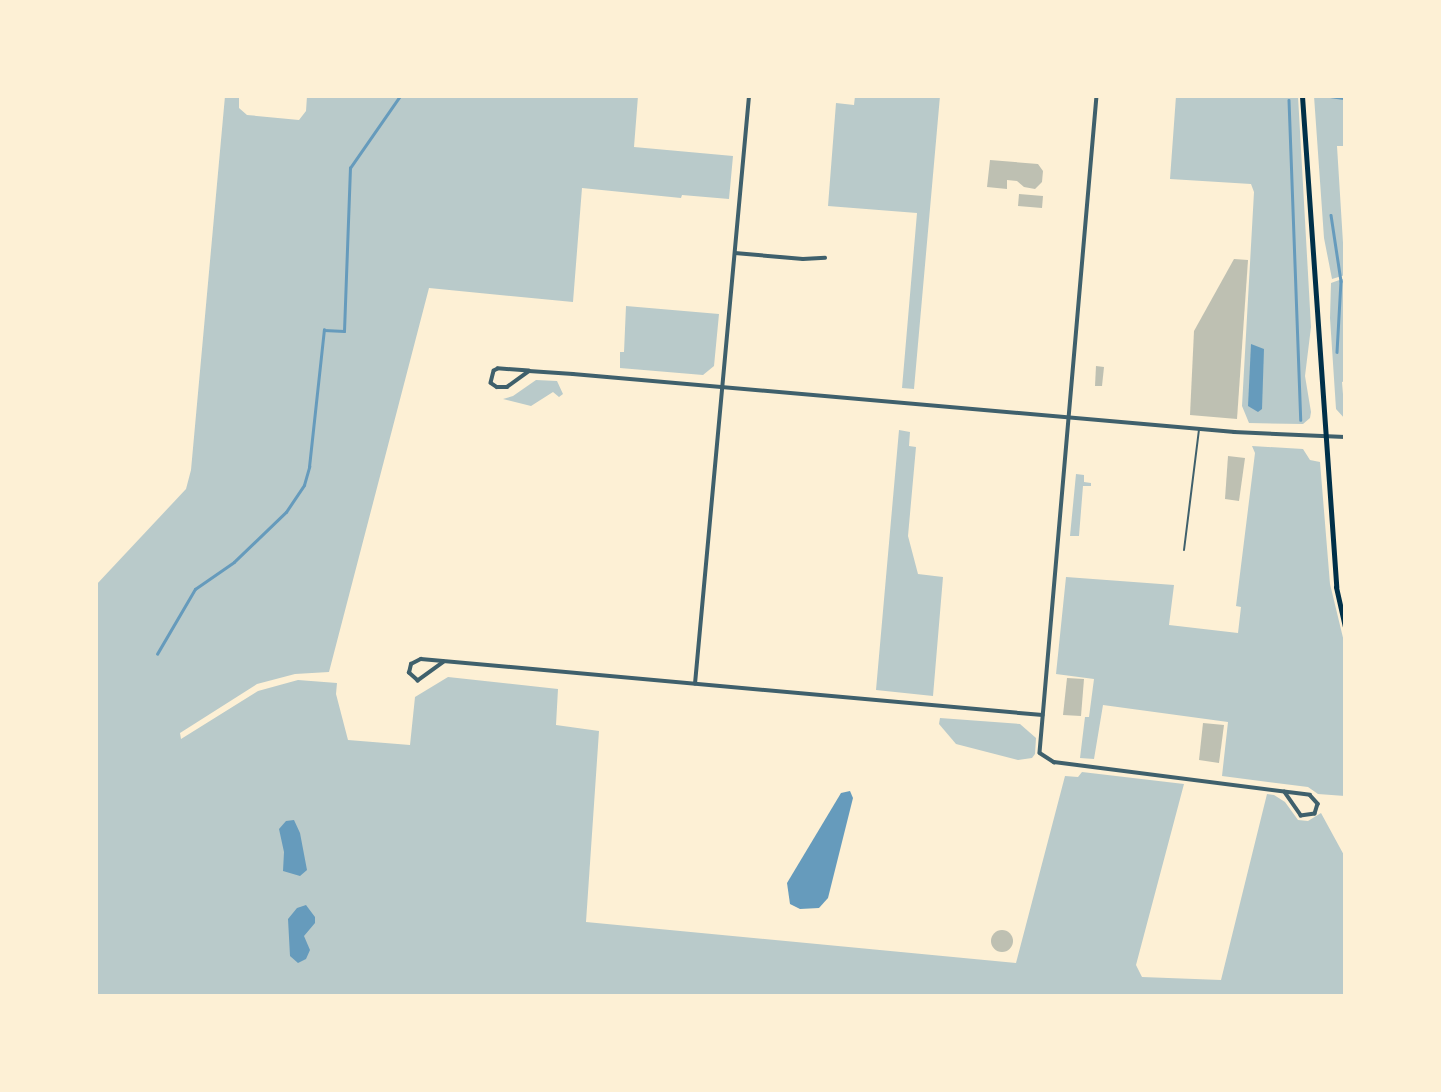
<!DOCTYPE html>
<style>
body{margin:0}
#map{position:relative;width:1441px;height:1092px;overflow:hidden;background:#fdf0d5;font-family:Lato,sans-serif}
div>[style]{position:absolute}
.green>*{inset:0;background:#b9caca}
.water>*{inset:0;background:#669bbc}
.stream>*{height:2.5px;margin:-1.25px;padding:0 1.25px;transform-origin:1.25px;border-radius:1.25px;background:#669bbc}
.building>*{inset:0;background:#bec0b2}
.round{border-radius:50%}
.service>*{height:2px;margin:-1px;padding:0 1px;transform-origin:1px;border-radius:1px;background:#3f606c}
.minor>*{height:3.5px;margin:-1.75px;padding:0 1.75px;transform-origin:1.75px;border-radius:1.75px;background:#3f606c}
.secondary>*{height:5px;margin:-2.5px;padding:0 2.5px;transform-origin:2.5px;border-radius:2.5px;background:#003049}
span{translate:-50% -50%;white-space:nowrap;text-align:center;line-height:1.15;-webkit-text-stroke:5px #fdf0d5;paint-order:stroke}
.frame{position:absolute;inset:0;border:98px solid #fdf0d5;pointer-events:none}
</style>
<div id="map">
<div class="green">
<div style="clip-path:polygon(225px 96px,239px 96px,239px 108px,247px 115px,299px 120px,306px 111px,307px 96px,638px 96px,634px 147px,733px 156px,729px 199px,682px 195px,681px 198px,582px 188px,573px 302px,429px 288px,329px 672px,295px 674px,257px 684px,180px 733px,181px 739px,258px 691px,298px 680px,337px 683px,336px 694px,348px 740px,410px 745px,415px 697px,448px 677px,558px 689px,556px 725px,599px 731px,586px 922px,1016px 963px,1065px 776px,1078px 777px,1082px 772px,1184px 784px,1136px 965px,1142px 977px,1221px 980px,1267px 794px,1274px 795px,1285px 802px,1298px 820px,1308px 821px,1321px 813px,1345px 857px,1345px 996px,96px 996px,96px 585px,186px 489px,191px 470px)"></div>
<div style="clip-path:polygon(855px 96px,940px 96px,914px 389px,902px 388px,917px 213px,828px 206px,836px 103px,854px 105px)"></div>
<div style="clip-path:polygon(1176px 96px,1298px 96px,1311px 327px,1305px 376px,1311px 412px,1310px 418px,1303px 424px,1249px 423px,1242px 406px,1254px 192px,1251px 184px,1170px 179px)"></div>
<div style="clip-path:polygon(1314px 96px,1345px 96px,1345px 146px,1337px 146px,1345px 275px,1332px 279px,1324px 238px)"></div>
<div style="clip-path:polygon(1345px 278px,1345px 381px,1342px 382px,1345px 419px,1336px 409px,1330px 318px,1331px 283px)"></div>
<div style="clip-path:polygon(626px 306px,719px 314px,714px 366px,703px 375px,620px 368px,620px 352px,624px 352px)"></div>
<div style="clip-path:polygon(536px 380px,557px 381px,563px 394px,559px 397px,553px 392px,531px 406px,503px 399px,513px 396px)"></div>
<div style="clip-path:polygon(899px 430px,910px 432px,909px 446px,916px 447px,908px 536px,918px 574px,943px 577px,933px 696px,876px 690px)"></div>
<div style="clip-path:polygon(1252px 446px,1303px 449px,1310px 460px,1320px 462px,1330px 584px,1345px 646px,1345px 796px,1318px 794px,1308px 787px,1222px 776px,1228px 722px,1103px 705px,1094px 759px,1080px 758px,1085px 717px,1089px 717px,1094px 679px,1056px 674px,1066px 577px,1174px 585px,1169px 625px,1238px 633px,1241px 607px,1236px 606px,1255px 453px)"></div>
<div style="clip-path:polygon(1076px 474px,1084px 475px,1084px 482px,1091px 483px,1091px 486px,1083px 486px,1079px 536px,1070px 536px)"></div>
<div style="clip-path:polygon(940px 718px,1020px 724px,1036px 738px,1035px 754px,1032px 758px,1018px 760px,956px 744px,939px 724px)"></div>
</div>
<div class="water">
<div style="clip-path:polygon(1251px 344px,1264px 349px,1262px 409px,1258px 412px,1248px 406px)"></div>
<div style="clip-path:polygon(850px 791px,853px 798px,828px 898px,819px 908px,800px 909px,790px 904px,787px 883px,841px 793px)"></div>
<div style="clip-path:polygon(294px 820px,300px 833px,307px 870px,300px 876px,283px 871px,284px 852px,279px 829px,286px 821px)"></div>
<div style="clip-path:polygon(306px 905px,315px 917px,315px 923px,304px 936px,310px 950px,306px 959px,298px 963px,290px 956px,288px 919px,297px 908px)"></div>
</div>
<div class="stream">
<div style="left:1330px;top:96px;width:15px;rotate:8deg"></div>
<div style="left:1289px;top:100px;width:320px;rotate:87.9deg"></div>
<div style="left:1331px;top:215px;width:67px;rotate:81.4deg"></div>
<div style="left:1341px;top:281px;width:71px;rotate:93.2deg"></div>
<div style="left:157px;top:654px;width:75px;rotate:-59.7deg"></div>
<div style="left:195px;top:589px;width:47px;rotate:-34.7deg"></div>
<div style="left:234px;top:562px;width:72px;rotate:-43.9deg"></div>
<div style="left:286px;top:512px;width:32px;rotate:-56deg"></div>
<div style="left:304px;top:485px;width:19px;rotate:-74deg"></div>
<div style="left:309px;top:467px;width:138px;rotate:-83.8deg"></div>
<div style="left:324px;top:330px;width:20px;rotate:3deg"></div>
<div style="left:344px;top:331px;width:163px;rotate:-87.9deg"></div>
<div style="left:350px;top:168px;width:88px;rotate:-55.2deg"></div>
</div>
<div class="building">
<div style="clip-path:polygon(990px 160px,1038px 164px,1043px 171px,1042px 182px,1035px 189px,1024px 187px,1017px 181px,1007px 180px,1007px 189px,987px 187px)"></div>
<div style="clip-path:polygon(1019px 194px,1043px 196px,1042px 208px,1018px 206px)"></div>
<div style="clip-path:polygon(1234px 259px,1248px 260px,1237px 419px,1190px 415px,1194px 331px)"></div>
<div style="clip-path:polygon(1096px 366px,1104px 367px,1102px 386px,1095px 386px)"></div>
<div style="clip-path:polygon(1228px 456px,1245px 458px,1239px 501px,1225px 499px)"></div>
<div style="clip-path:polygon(1067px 678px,1084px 679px,1081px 716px,1063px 715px)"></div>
<div style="clip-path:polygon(1203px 723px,1224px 725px,1219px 763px,1199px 760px)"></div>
<div class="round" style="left:991px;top:930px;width:22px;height:22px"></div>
</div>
<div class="service">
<div style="left:1184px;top:550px;width:121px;rotate:-82.9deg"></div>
</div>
<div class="minor">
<div style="left:1097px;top:96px;width:659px;rotate:94.96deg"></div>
<div style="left:1040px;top:753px;width:17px;rotate:33deg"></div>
<div style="left:1054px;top:762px;width:258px;rotate:7.3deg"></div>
<div style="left:1310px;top:795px;width:12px;rotate:48deg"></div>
<div style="left:1318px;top:804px;width:10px;rotate:107deg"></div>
<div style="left:1315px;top:814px;width:14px;rotate:172deg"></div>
<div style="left:1301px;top:816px;width:29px;rotate:-125deg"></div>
<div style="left:735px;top:253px;width:68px;rotate:5deg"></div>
<div style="left:803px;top:259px;width:22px;rotate:-3deg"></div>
<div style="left:529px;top:371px;width:31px;rotate:-176deg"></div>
<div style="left:498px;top:369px;width:4px;rotate:153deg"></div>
<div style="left:494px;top:371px;width:12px;rotate:104deg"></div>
<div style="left:491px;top:383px;width:7px;rotate:34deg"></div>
<div style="left:497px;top:387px;width:10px"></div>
<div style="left:507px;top:387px;width:27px;rotate:-36deg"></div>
<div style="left:529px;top:371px;width:44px;rotate:3.9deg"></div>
<div style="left:573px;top:374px;width:664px;rotate:5.01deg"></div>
<div style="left:1234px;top:432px;width:111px;rotate:2.6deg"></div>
<div style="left:444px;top:662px;width:32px;rotate:144deg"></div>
<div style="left:418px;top:681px;width:12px;rotate:-138deg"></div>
<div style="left:409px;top:673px;width:9px;rotate:-77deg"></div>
<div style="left:411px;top:664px;width:11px;rotate:-27deg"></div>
<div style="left:421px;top:659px;width:624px;rotate:5.15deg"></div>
<div style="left:695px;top:684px;width:590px;rotate:-84.75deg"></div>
</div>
<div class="secondary">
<div style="left:1302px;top:96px;width:492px;rotate:86deg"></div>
<div style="left:1336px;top:587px;width:41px;rotate:77.3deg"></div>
</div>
<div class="frame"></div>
</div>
